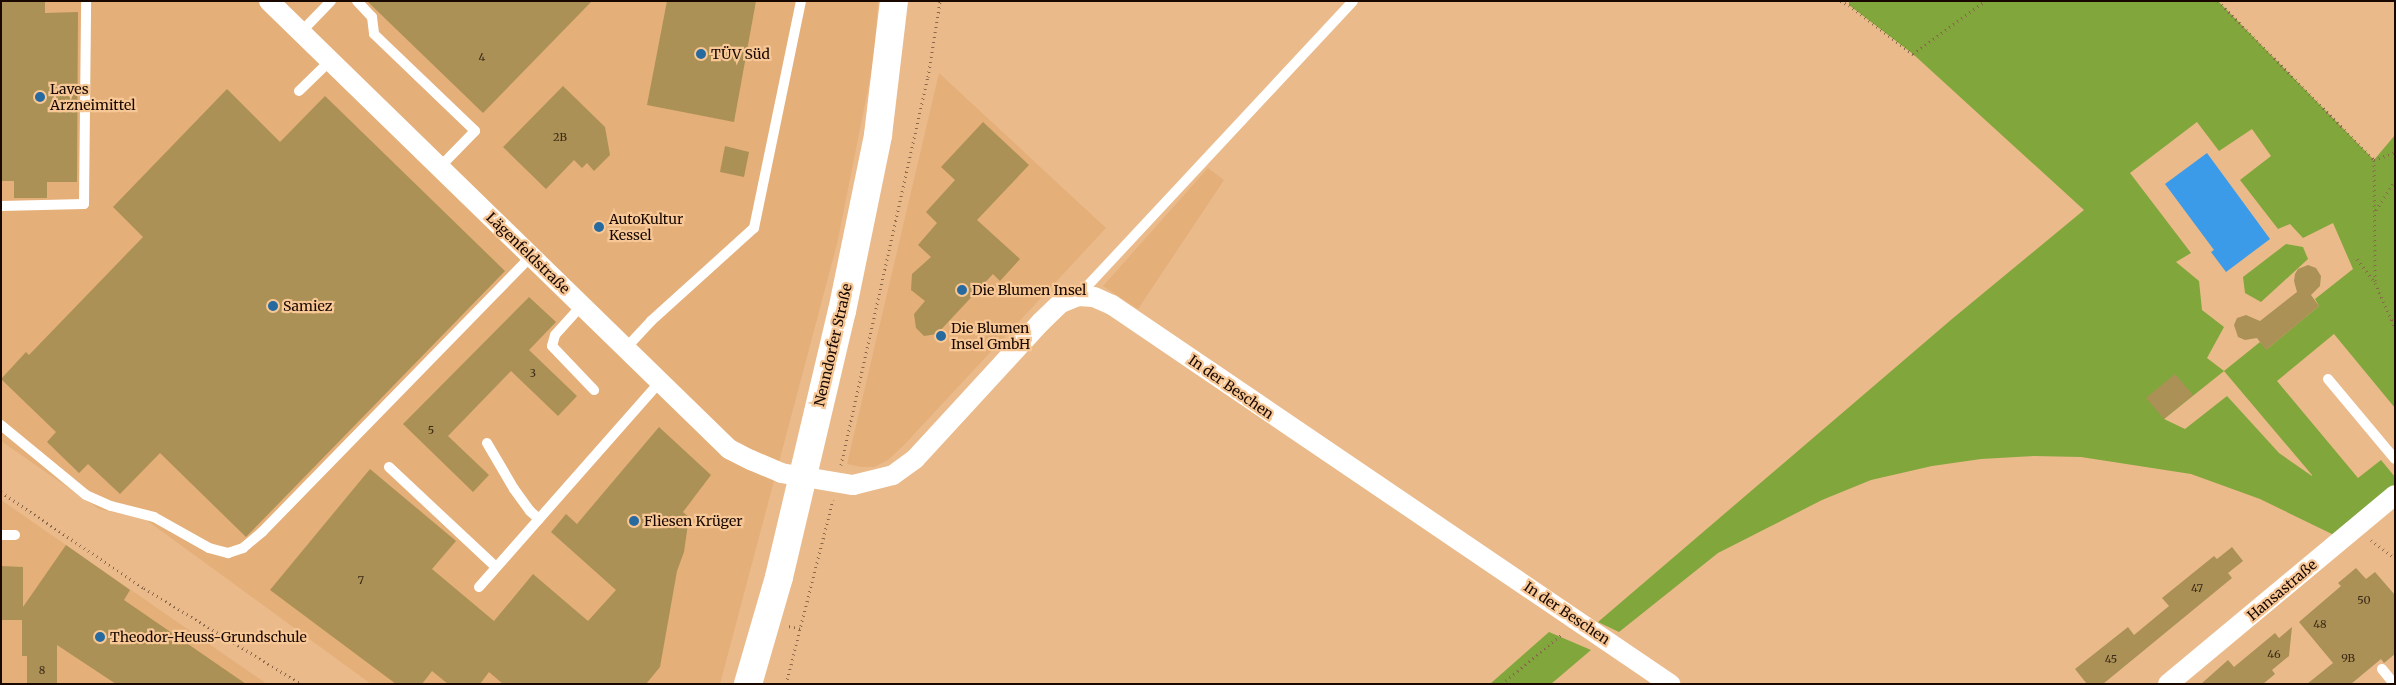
<!DOCTYPE html>
<meta charset="utf-8">
<style>
body{margin:0}
#map{position:relative;width:2396px;height:685px;overflow:hidden;background:#eaba8a;font-family:Merriweather,serif}
div>[style]{position:absolute}
.built>*{inset:0;background:#e4af79}
.green>*{inset:0;background:#81a63c}
.water>*{inset:0;background:#3b9be8}
.building>*{inset:0;background:#ab9156}
.path>*{height:3px;margin-top:-1.5px;transform-origin:0;background:repeating-linear-gradient(90deg,#89684b 0 1px,transparent 0 5px)}
.lane>*{height:10px;margin:-5px;padding:0 5px;transform-origin:5px;border-radius:5px;background:#fff}
.street>*{height:20px;margin:-10px;padding:0 10px;transform-origin:10px;border-radius:10px;background:#fff}
.secondary>*{height:28px;margin:-14px;padding:0 14px;transform-origin:14px;border-radius:14px;background:#fff}
.dots>*{width:14px;height:14px;translate:-50% -50%;box-sizing:border-box;border:2px solid #f7c796;border-radius:50%}
span{translate:-50% -50%;white-space:nowrap;text-align:center;line-height:1.15;-webkit-text-stroke:4.5px #f7c796;paint-order:stroke}
.number-label{font-size:11px;color:#3d2a16}
.number-label span{-webkit-text-stroke-width:0}
.poi-label{font-size:14px;color:#180800}
.left{translate:0 -50%;text-align:left}
.street-label{font-size:14px;color:#180800}
.frame{position:absolute;inset:0;border:2px solid #180800;pointer-events:none}
</style>
<div id="map">
<div class="built">
<div style="clip-path:polygon(1px 1px,878px 1px,874px 59px,837px 244px,720px 684px,371px 684px,145px 519px,99px 509px,1px 441px)"></div>
<div style="clip-path:polygon(939px 73px,1106px 228px,904px 445px,888px 460px,874px 467px,861px 467px,847px 464px)"></div>
<div style="clip-path:polygon(1208px 168px,1224px 180px,1138px 309px,1103px 286px)"></div>
<div style="clip-path:polygon(1px 500px,66px 545px,267px 684px,1px 684px)"></div>
</div>
<div class="green">
<div style="clip-path:polygon(evenodd,1849px 1px,2218px 1px,2374px 160px,2395px 135px,2395px 408px,2334px 334px,2277px 381px,2358px 478px,2381px 460px,2395px 477px,2395px 486px,2334px 535px,2260px 499px,2191px 474px,2081px 457px,2034px 456px,1981px 459px,1932px 466px,1871px 480px,1822px 500px,1718px 553px,1619px 632px,1598px 622px,1952px 319px,2084px 210px,1913px 54px,1849px 5px,1849px 1px,2197px 122px,2219px 151px,2252px 129px,2271px 156px,2240px 180px,2278px 229px,2290px 224px,2303px 238px,2333px 223px,2353px 269px,2315px 299px,2319px 306px,2267px 349px,2260px 342px,2224px 371px,2207px 358px,2224px 327px,2202px 310px,2199px 281px,2176px 262px,2191px 253px,2130px 173px,2197px 122px,1849px 1px,2224px 371px,2312px 475px,2312px 476px,2279px 453px,2227px 396px,2185px 429px,2164px 419px,2224px 371px)"></div>
<div style="clip-path:polygon(2286px 244px,2303px 247px,2308px 259px,2261px 302px,2245px 293px,2243px 277px)"></div>
<div style="clip-path:polygon(1549px 632px,1591px 650px,1551px 684px,1490px 684px)"></div>
</div>
<div class="water">
<div style="clip-path:polygon(2207px 153px,2270px 239px,2226px 272px,2211px 252px,2214px 250px,2165px 184px)"></div>
</div>
<div class="building">
<div style="clip-path:polygon(1px 1px,45px 1px,45px 13px,78px 12px,77px 182px,47px 182px,47px 198px,14px 198px,14px 181px,1px 181px)"></div>
<div style="clip-path:polygon(367px 1px,592px 1px,483px 113px)"></div>
<div style="clip-path:polygon(667px 1px,756px 1px,734px 122px,647px 105px)"></div>
<div style="clip-path:polygon(563px 86px,605px 127px,610px 155px,594px 171px,587px 163px,582px 168px,574px 160px,546px 189px,503px 147px)"></div>
<div style="clip-path:polygon(227px 89px,280px 142px,325px 96px,505px 271px,246px 537px,160px 453px,120px 494px,88px 464px,79px 473px,47px 442px,56px 432px,1px 379px,26px 352px,29px 355px,143px 237px,113px 207px)"></div>
<div style="clip-path:polygon(983px 122px,1029px 165px,977px 220px,1020px 259px,1000px 281px,993px 274px,937px 334px,924px 336px,916px 328px,914px 314px,925px 301px,911px 290px,912px 274px,931px 257px,918px 245px,937px 223px,926px 212px,955px 180px,941px 167px)"></div>
<div style="clip-path:polygon(725px 146px,749px 152px,744px 177px,720px 172px)"></div>
<div style="clip-path:polygon(2308px 265px,2316px 268px,2321px 276px,2320px 286px,2311px 295px,2319px 306px,2266px 350px,2257px 338px,2245px 340px,2238px 337px,2234px 325px,2237px 318px,2246px 315px,2260px 321px,2297px 292px,2294px 281px,2295px 274px,2298px 269px)"></div>
<div style="clip-path:polygon(529px 297px,556px 322px,529px 350px,577px 396px,558px 416px,511px 371px,448px 436px,489px 475px,473px 492px,403px 424px)"></div>
<div style="clip-path:polygon(2175px 374px,2193px 395px,2164px 419px,2146px 398px)"></div>
<div style="clip-path:polygon(659px 427px,711px 475px,683px 512px,689px 517px,684px 552px,677px 571px,660px 667px,646px 684px,503px 684px,489px 672px,480px 684px,448px 684px,432px 671px,422px 684px,396px 684px,270px 590px,370px 469px,456px 541px,432px 569px,494px 621px,533px 574px,588px 621px,616px 590px,551px 532px,566px 514px,577px 524px)"></div>
<div style="clip-path:polygon(66px 545px,130px 590px,124px 600px,246px 684px,116px 684px,57px 645px,57px 684px,27px 684px,27px 656px,22px 656px,22px 620px,1px 620px,1px 566px,23px 567px,23px 607px)"></div>
<div style="clip-path:polygon(2232px 547px,2243px 561px,2228px 573px,2232px 578px,2103px 684px,2087px 684px,2075px 669px,2128px 627px,2134px 635px,2169px 606px,2162px 598px,2214px 556px,2217px 559px)"></div>
<div style="clip-path:polygon(2356px 568px,2366px 579px,2375px 572px,2395px 595px,2395px 654px,2384px 663px,2381px 659px,2351px 684px,2307px 684px,2333px 663px,2299px 622px,2341px 586px,2338px 583px)"></div>
<div style="clip-path:polygon(2292px 627px,2289px 656px,2272px 670px,2275px 674px,2263px 684px,2201px 684px,2228px 660px,2234px 667px,2275px 633px,2279px 638px)"></div>
</div>
<div class="path">
<div style="left:1840px;top:1px;width:10px;rotate:24deg"></div>
<div style="left:1849px;top:5px;width:81px;rotate:37.4deg"></div>
<div style="left:1913px;top:54px;width:89px;rotate:-36.4deg"></div>
<div style="left:2218px;top:1px;width:223px;rotate:45.5deg"></div>
<div style="left:2374px;top:160px;width:123px;rotate:89.5deg"></div>
<div style="left:2374px;top:160px;width:22px;rotate:-21deg"></div>
<div style="left:2376px;top:210px;width:35px;rotate:-57deg"></div>
<div style="left:2357px;top:259px;width:30px;rotate:53deg"></div>
<div style="left:2375px;top:283px;width:49px;rotate:66deg"></div>
<div style="left:2391px;top:320px;width:6px;rotate:-45deg"></div>
<div style="left:841px;top:465px;width:398px;rotate:-77.4deg"></div>
<div style="left:928px;top:77px;width:77px;rotate:-81deg"></div>
<div style="left:1px;top:492px;width:172px;rotate:33.9deg"></div>
<div style="left:144px;top:588px;width:184px;rotate:31.4deg"></div>
<div style="left:2371px;top:540px;width:30px;rotate:37deg"></div>
<div style="left:789px;top:626px;width:12px;rotate:14deg"></div>
<div style="left:786px;top:684px;width:190px;rotate:-75.7deg"></div>
<div style="left:1502px;top:684px;width:80px;rotate:-39.9deg"></div>
</div>
<div class="lane">
<div style="left:357px;top:1px;width:22px;rotate:47deg"></div>
<div style="left:372px;top:17px;width:17px;rotate:83deg"></div>
<div style="left:374px;top:34px;width:140px;rotate:43.8deg"></div>
<div style="left:475px;top:131px;width:50px;rotate:134.2deg"></div>
<div style="left:301px;top:32px;width:43px;rotate:-45.9deg"></div>
<div style="left:299px;top:91px;width:45px;rotate:-44.1deg"></div>
<div style="left:1px;top:206px;width:83px;rotate:-1.4deg"></div>
<div style="left:84px;top:204px;width:203px;rotate:-89.4deg"></div>
<div style="left:1078px;top:296px;width:403px;rotate:-47deg"></div>
<div style="left:582px;top:305px;width:40px;rotate:132deg"></div>
<div style="left:555px;top:335px;width:11px;rotate:105deg"></div>
<div style="left:552px;top:346px;width:61px;rotate:46.3deg"></div>
<div style="left:626px;top:348px;width:37px;rotate:-47deg"></div>
<div style="left:651px;top:321px;width:139px;rotate:-42.1deg"></div>
<div style="left:754px;top:228px;width:232px;rotate:-78.3deg"></div>
<div style="left:2328px;top:379px;width:104px;rotate:50.1deg"></div>
<div style="left:1px;top:425px;width:110px;rotate:39.5deg"></div>
<div style="left:86px;top:495px;width:27px;rotate:24deg"></div>
<div style="left:111px;top:506px;width:44px;rotate:14.3deg"></div>
<div style="left:154px;top:517px;width:63px;rotate:29.4deg"></div>
<div style="left:209px;top:548px;width:20px;rotate:15deg"></div>
<div style="left:228px;top:553px;width:16px;rotate:-18deg"></div>
<div style="left:243px;top:548px;width:25px;rotate:-40deg"></div>
<div style="left:262px;top:532px;width:385px;rotate:-45.7deg"></div>
<div style="left:487px;top:443px;width:53px;rotate:59.6deg"></div>
<div style="left:514px;top:489px;width:27px;rotate:54deg"></div>
<div style="left:530px;top:511px;width:12px;rotate:42deg"></div>
<div style="left:389px;top:467px;width:146px;rotate:43.1deg"></div>
<div style="left:1px;top:535px;width:14px"></div>
<div style="left:479px;top:587px;width:273px;rotate:-48.6deg"></div>
<div style="left:2382px;top:669px;width:19px;rotate:51deg"></div>
</div>
<div class="street">
<div style="left:269px;top:1px;width:642px;rotate:44.24deg"></div>
<div style="left:729px;top:449px;width:25px;rotate:27deg"></div>
<div style="left:751px;top:460px;width:33px;rotate:23deg"></div>
<div style="left:781px;top:473px;width:73px;rotate:9.5deg"></div>
<div style="left:853px;top:485px;width:41px;rotate:-14deg"></div>
<div style="left:893px;top:475px;width:27px;rotate:-36deg"></div>
<div style="left:915px;top:459px;width:186px;rotate:-47.4deg"></div>
<div style="left:1041px;top:322px;width:28px;rotate:-44deg"></div>
<div style="left:1061px;top:303px;width:18px;rotate:-22deg"></div>
<div style="left:1078px;top:296px;width:16px;rotate:4deg"></div>
<div style="left:1094px;top:297px;width:20px;rotate:24deg"></div>
<div style="left:1112px;top:305px;width:675px;rotate:34.18deg"></div>
<div style="left:2168px;top:684px;width:295px;rotate:-39.8deg"></div>
</div>
<div class="secondary">
<div style="left:748px;top:684px;width:111px;rotate:-73.8deg"></div>
<div style="left:779px;top:577px;width:273px;rotate:-76.7deg"></div>
<div style="left:842px;top:311px;width:180px;rotate:-78.4deg"></div>
<div style="left:878px;top:135px;width:135px;rotate:-83.2deg"></div>
</div>
<div class="dots">
<div style="left:701px;top:54px;background:#276a9f"></div>
<div style="left:40px;top:97px;background:#276a9f"></div>
<div style="left:599px;top:227px;background:#276a9f"></div>
<div style="left:962px;top:290px;background:#276a9f"></div>
<div style="left:273px;top:306px;background:#276a9f"></div>
<div style="left:941px;top:336px;background:#276a9f"></div>
<div style="left:634px;top:521px;background:#276a9f"></div>
<div style="left:100px;top:637px;background:#276a9f"></div>
</div>
<div class="number-label">
<span style="left:482px;top:57px">4</span>
<span style="left:560px;top:137px">2B</span>
<span style="left:533px;top:373px">3</span>
<span style="left:431px;top:430px">5</span>
<span style="left:361px;top:580px">7</span>
<span style="left:2197px;top:588px">47</span>
<span style="left:2364px;top:600px">50</span>
<span style="left:2320px;top:624px">48</span>
<span style="left:2274px;top:654px">46</span>
<span style="left:2348px;top:658px">9B</span>
<span style="left:2111px;top:659px">45</span>
<span style="left:42px;top:670px">8</span>
</div>
<div class="poi-label">
<span class="left" style="left:711px;top:54px">TÜV Süd</span>
<span class="left" style="left:50px;top:97px">Laves<br>Arzneimittel</span>
<span class="left" style="left:609px;top:227px">AutoKultur<br>Kessel</span>
<span class="left" style="left:972px;top:290px">Die Blumen Insel</span>
<span class="left" style="left:283px;top:306px">Samiez</span>
<span class="left" style="left:951px;top:336px">Die Blumen<br>Insel GmbH</span>
<span class="left" style="left:644px;top:521px">Fliesen Krüger</span>
<span class="left" style="left:110px;top:637px">Theodor-Heuss-Grundschule</span>
</div>
<div class="street-label">
<span style="left:528px;top:253px;rotate:44deg">Lägenfeldstraße</span>
<span style="left:833px;top:345px;rotate:-77deg">Nenndorfer Straße</span>
<span style="left:1231px;top:387px;rotate:35deg">In der Beschen</span>
<span style="left:2282px;top:590px;rotate:-40deg">Hansastraße</span>
<span style="left:1567px;top:613px;rotate:34deg">In der Beschen</span>
</div>
<div class="frame"></div>
</div>
